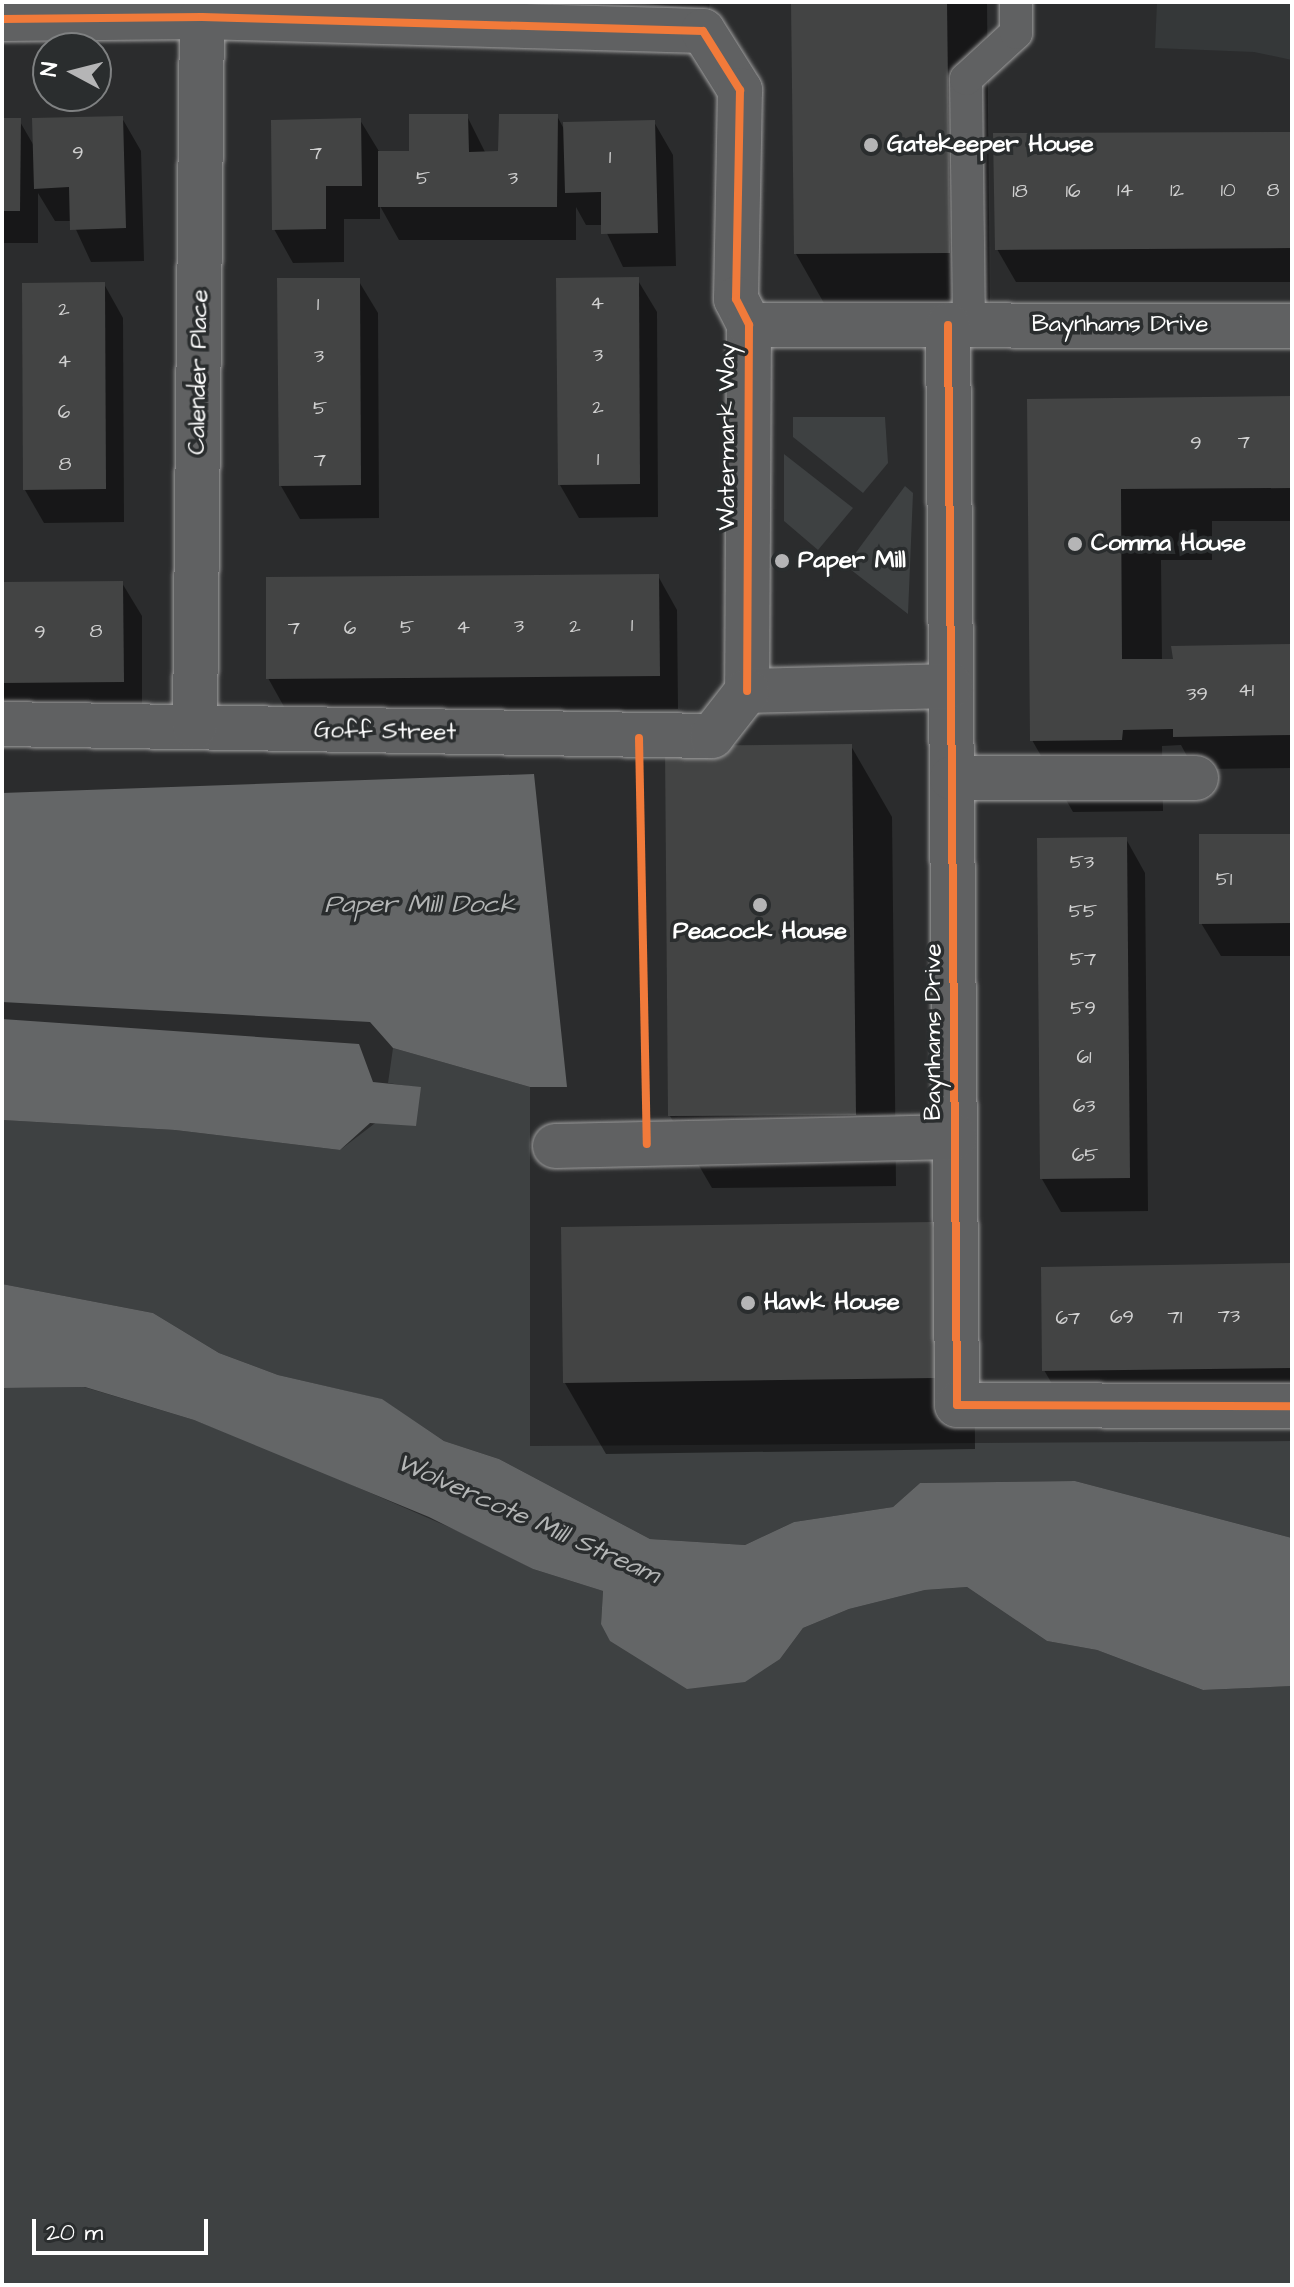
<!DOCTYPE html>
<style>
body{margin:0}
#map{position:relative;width:1294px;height:2287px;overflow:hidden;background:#2b2c2d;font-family:"Architects Daughter",sans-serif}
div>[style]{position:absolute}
.built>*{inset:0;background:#353839}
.green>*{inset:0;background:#3e4142}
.water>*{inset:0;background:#646667}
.shadow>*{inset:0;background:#0007}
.building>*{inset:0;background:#434444}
.roads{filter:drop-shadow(0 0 2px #a0a0a0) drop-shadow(0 0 2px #a0a0a0)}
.lane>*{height:32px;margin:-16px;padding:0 16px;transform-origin:16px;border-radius:16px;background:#606162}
.street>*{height:44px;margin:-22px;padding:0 22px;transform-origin:22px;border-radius:22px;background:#606162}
.cycleway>*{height:8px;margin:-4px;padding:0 4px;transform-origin:4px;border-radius:4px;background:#f17a3a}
.dots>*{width:22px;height:22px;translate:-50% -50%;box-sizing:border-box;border:4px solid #2a2d2e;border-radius:50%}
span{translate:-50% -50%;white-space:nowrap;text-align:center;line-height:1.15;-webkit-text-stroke:7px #2a2d2e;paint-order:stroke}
.number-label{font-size:20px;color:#d0d0d0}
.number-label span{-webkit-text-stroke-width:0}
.poi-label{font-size:24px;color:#fff;font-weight:700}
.left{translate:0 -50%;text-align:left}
.street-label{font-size:24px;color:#fff}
.water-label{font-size:26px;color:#b4b6b6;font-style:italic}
.frame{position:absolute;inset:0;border:4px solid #fff;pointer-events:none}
.north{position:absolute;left:32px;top:32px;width:80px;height:80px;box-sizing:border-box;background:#2a2d2e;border:2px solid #7f8182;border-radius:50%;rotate:277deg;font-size:22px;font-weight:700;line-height:32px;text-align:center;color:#fff}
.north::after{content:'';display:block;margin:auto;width:28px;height:36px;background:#b5b5b6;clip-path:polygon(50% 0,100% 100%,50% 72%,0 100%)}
.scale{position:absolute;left:32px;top:2219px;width:176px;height:36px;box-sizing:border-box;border:4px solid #fff;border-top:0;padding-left:10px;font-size:24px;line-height:28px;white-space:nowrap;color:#fff;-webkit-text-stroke:6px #2a2d2e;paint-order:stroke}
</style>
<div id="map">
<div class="built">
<div style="clip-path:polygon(1157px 2px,1292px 2px,1292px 60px,1254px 52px,1155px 48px)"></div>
</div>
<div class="green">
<div style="clip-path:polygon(793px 417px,885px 417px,888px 463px,863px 493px,793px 437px)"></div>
<div style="clip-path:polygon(784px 454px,853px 508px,818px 550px,784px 521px)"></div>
<div style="clip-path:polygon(905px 486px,913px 493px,908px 614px,846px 566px)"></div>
<div style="clip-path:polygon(393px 1048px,530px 1087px,530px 1446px,1292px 1441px,1292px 1538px,1075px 1481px,920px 1483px,893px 1507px,794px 1522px,745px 1545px,650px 1539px,499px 1459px,444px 1441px,381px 1399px,278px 1375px,219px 1353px,153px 1313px,2px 1284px,2px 1120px,175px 1130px,340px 1150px,421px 1088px,388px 1083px)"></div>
<div style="clip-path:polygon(84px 1387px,194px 1420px,281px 1454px,481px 1541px,533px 1569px,603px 1591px,601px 1624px,780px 1659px,803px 1628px,849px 1609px,925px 1590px,967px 1587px,1047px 1641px,1097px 1650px,1203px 1690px,1292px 1686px,1292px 2285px,2px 2285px,2px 1388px)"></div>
</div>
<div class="water">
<div style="clip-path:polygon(534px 774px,567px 1087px,530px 1087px,393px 1048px,370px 1022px,2px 1002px,2px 793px)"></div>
<div style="clip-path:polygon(2px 1019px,359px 1044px,373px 1082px,421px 1087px,416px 1126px,370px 1123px,340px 1150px,175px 1130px,2px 1120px)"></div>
<div style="clip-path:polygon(2px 1284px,153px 1313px,219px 1353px,278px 1375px,382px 1399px,444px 1441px,499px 1459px,650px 1539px,745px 1545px,794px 1522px,893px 1507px,920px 1483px,1075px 1481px,1292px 1538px,1292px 1686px,1203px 1690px,1097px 1650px,1047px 1641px,967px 1587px,925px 1590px,849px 1609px,803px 1628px,780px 1659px,745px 1682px,687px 1689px,610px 1641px,601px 1624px,603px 1591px,533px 1569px,429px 1517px,194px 1420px,85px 1387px,2px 1388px)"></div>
</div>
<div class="shadow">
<div style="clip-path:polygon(620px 2px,710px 2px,709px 9px)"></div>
<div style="clip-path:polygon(793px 2px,987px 2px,990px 324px,837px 326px,796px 254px)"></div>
<div style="clip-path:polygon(467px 116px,486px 154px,500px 153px,557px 116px,565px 131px,654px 122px,673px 155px,676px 266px,623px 267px,603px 225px,586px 225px,576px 207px,576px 240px,399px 240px,380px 206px,380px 219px,344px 219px,344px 262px,293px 263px,274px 229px,360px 120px,380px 153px,411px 153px)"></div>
<div style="clip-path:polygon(122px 118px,141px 151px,144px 261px,91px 262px,72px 221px,55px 221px,38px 193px,38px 243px,2px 243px,2px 120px,19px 120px,34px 146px)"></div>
<div style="clip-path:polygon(1292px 134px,1292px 282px,1016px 282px,997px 249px)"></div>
<div style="clip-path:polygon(637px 279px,657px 312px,658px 517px,579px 518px,560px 485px)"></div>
<div style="clip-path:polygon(358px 280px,378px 313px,379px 518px,300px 519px,281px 486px)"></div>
<div style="clip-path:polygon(104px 284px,123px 318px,124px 522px,44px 523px,25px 490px)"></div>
<div style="clip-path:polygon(1292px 398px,1292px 521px,1212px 521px,1212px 560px,1161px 560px,1162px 661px,1292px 646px,1292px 768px,1194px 769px,1181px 745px,1162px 746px,1163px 811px,1073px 812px,1032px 740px,1029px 401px)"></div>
<div style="clip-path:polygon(658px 576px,677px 610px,678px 709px,287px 712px,268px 678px)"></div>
<div style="clip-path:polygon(122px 583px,142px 616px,142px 714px,2px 716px,2px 584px)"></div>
<div style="clip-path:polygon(851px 746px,892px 817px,896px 1186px,712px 1188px,670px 1116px)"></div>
<div style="clip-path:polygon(1292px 836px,1292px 956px,1221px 956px,1201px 923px)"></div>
<div style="clip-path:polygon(1126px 839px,1145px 873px,1148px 1211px,1061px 1212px,1042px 1179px)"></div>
<div style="clip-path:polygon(932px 1224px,974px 1296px,975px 1449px,606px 1454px,565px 1383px)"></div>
<div style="clip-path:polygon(1292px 1266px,1292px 1401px,1063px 1403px,1044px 1370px)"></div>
</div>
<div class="building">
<div style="clip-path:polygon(791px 2px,947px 2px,950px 253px,794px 254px)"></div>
<div style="clip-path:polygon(409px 114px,468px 114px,469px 152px,498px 151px,499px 114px,558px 114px,557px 207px,378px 207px,378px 151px,409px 151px)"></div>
<div style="clip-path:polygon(123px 116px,126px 228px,70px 230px,69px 187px,34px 189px,32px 118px)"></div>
<div style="clip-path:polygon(2px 118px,21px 118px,20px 211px,2px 211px)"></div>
<div style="clip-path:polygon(361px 118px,362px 186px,326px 186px,326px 229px,272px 230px,271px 120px)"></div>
<div style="clip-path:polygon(655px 120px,658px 233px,601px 234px,601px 192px,565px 193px,563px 122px)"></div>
<div style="clip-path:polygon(1292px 132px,1292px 248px,995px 250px,993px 133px)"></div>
<div style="clip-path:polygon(639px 277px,640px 484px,558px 485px,556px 278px)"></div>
<div style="clip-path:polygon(277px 278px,360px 278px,361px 485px,279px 486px)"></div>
<div style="clip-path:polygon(105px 282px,106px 489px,23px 490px,22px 283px)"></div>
<div style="clip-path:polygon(1292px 396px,1292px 488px,1121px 489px,1122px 659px,1173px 659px,1171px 646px,1292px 644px,1292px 735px,1173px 737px,1173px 729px,1123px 730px,1122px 740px,1030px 741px,1027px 399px)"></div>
<div style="clip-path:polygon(659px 574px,660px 676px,266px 679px,266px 577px)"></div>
<div style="clip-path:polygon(123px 581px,124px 682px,2px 683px,2px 582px)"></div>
<div style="clip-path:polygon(852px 744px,856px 1115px,668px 1116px,665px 746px)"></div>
<div style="clip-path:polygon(1199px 834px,1292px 834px,1292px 923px,1199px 924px)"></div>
<div style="clip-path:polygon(1127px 837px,1130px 1178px,1040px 1179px,1037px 838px)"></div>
<div style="clip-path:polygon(933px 1222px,935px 1378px,563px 1383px,561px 1227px)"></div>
<div style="clip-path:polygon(1292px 1263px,1292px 1368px,1042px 1371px,1041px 1267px)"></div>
</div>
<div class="roads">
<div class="lane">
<div style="left:969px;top:325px;width:246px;rotate:-90.7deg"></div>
<div style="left:966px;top:79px;width:68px;rotate:-42.6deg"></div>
<div style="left:1016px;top:33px;width:31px;rotate:-90deg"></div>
</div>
<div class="street">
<div style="left:2px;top:19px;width:200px;rotate:-0.6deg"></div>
<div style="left:202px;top:17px;width:501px;rotate:1.6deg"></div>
<div style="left:703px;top:31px;width:70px;rotate:57.9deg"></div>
<div style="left:740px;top:90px;width:209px;rotate:91.1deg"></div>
<div style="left:736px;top:299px;width:29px;rotate:63deg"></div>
<div style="left:749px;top:325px;width:366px;rotate:90.3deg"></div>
<div style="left:749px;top:325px;width:543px;rotate:0.11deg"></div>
<div style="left:948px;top:325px;width:1080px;rotate:89.52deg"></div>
<div style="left:957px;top:1405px;width:335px;rotate:0.2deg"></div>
<div style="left:747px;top:691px;width:204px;rotate:-1.4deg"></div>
<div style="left:2px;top:724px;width:710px;rotate:0.97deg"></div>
<div style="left:712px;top:736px;width:57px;rotate:-52.1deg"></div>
<div style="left:195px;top:727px;width:710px;rotate:-89.44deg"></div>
<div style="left:952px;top:778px;width:244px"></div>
<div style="left:555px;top:1146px;width:400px;rotate:-1.3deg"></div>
</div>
</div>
<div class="cycleway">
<div style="left:2px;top:19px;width:200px;rotate:-0.6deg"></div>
<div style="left:202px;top:17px;width:501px;rotate:1.6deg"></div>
<div style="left:703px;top:31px;width:70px;rotate:57.9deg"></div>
<div style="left:740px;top:90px;width:209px;rotate:91.1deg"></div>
<div style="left:736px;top:299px;width:29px;rotate:63deg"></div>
<div style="left:749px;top:325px;width:366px;rotate:90.3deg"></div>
<div style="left:948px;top:325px;width:1080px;rotate:89.52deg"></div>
<div style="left:957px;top:1405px;width:335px;rotate:0.2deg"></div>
<div style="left:639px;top:738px;width:406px;rotate:88.9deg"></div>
</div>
<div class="dots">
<div style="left:871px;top:145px;background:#b5b5b6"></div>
<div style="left:1075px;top:544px;background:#b5b5b6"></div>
<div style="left:782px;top:561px;background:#b5b5b6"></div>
<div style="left:760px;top:905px;background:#b5b5b6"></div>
<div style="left:748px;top:1303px;background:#b5b5b6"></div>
</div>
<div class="number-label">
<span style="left:78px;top:153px">9</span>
<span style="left:316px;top:153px">7</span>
<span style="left:610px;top:157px">1</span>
<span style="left:423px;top:178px">5</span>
<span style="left:513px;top:178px">3</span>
<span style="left:1125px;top:190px">14</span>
<span style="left:1177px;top:190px">12</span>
<span style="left:1228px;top:190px">10</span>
<span style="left:1273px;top:190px">8</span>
<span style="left:1020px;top:191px">18</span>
<span style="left:1073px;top:191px">16</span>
<span style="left:597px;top:303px">4</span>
<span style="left:318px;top:304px">1</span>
<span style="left:64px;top:309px">2</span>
<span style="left:598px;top:355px">3</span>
<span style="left:319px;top:356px">3</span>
<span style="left:64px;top:361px">4</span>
<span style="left:598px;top:407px">2</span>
<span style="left:320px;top:408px">5</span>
<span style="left:64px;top:412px">6</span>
<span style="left:1244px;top:442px">7</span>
<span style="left:1196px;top:443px">9</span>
<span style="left:598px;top:459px">1</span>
<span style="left:320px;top:460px">7</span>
<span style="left:65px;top:464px">8</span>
<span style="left:632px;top:625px">1</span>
<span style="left:519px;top:626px">3</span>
<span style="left:575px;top:626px">2</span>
<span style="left:407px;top:627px">5</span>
<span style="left:463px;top:627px">4</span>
<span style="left:294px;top:628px">7</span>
<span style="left:350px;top:628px">6</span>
<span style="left:96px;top:631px">8</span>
<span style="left:40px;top:632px">9</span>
<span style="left:1246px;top:690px">41</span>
<span style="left:1197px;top:694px">39</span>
<span style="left:1082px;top:862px">53</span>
<span style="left:1224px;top:879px">51</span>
<span style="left:1083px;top:911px">55</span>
<span style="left:1083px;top:959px">57</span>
<span style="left:1083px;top:1008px">59</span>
<span style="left:1084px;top:1057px">61</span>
<span style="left:1084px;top:1106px">63</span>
<span style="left:1085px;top:1155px">65</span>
<span style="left:1229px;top:1316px">73</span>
<span style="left:1122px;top:1317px">69</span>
<span style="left:1175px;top:1317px">71</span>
<span style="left:1068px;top:1318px">67</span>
</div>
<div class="poi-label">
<span class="left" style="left:887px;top:145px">Gatekeeper House</span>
<span class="left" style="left:1091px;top:544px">Comma House</span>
<span class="left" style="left:798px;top:561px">Paper Mill</span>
<span style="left:760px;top:932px">Peacock House</span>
<span class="left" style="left:764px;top:1303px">Hawk House</span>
</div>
<div class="street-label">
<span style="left:1120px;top:325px">Baynhams Drive</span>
<span style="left:199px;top:372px;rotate:-89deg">Calender Place</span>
<span style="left:728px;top:437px;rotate:-90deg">Watermark Way</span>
<span style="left:385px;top:732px;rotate:1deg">Goff Street</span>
<span style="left:934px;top:1032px;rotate:-90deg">Baynhams Drive</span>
</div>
<div class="water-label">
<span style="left:420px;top:905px">Paper Mill Dock</span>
<span style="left:528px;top:1519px;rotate:24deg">Wolvercote Mill Stream</span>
</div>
<div class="frame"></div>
<div class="north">N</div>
<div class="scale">20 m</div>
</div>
